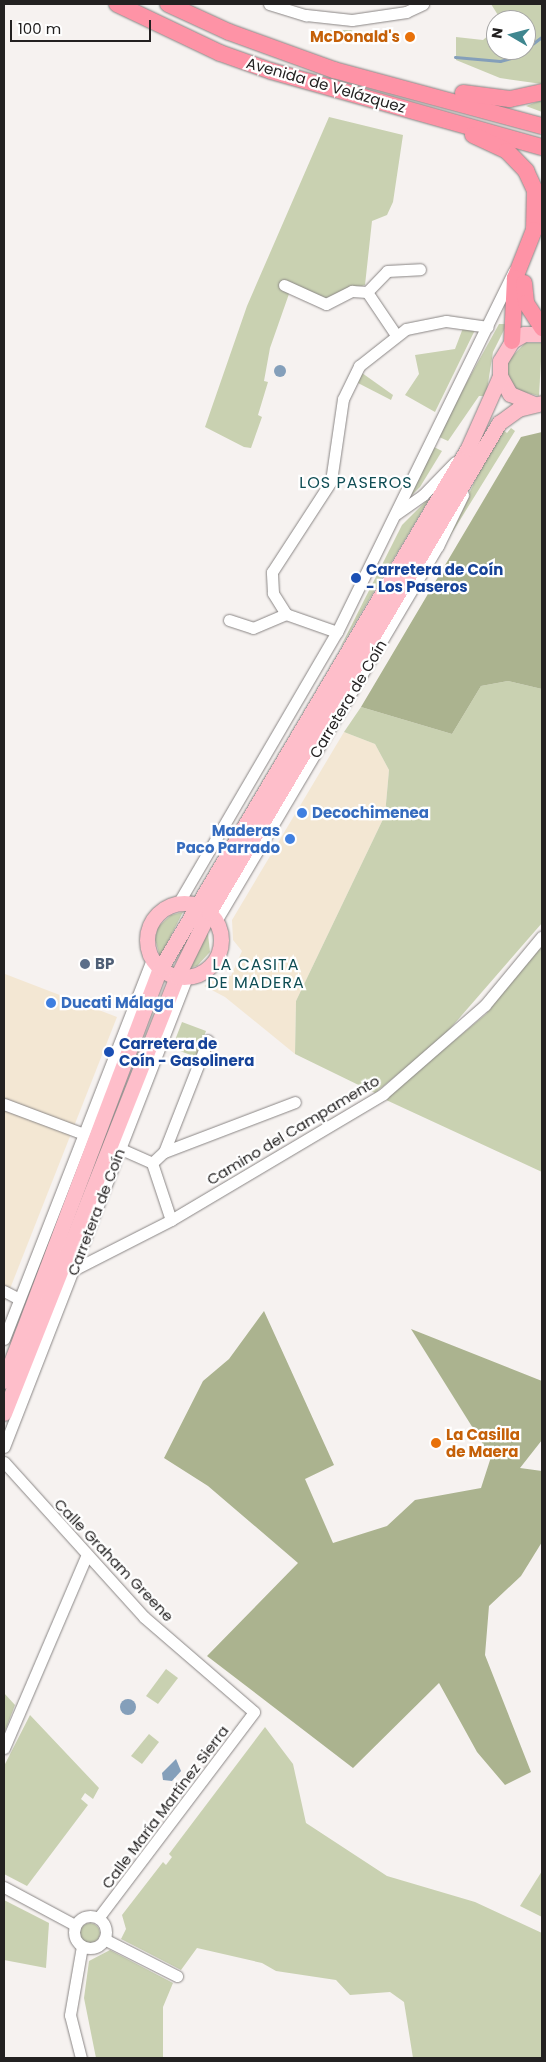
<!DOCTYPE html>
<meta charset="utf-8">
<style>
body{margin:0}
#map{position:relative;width:546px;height:2062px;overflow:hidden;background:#f6f2f0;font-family:Poppins,sans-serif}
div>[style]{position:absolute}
.industrial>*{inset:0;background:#f3e7d3}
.green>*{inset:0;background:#c9d1b1}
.round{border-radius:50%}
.forest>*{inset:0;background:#abb38f}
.water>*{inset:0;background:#849fba}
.stream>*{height:3px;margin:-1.5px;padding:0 1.5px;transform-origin:1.5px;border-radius:1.5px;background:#849fba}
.roads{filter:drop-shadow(0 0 1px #8a8685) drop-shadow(0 0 1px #8a8685)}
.minor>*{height:11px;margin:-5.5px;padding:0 5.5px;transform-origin:5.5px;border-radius:5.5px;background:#fff}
.minor>.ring{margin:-5.5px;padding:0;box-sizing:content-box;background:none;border:11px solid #fff;border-radius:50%}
.major>*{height:15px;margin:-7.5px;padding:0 7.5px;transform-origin:7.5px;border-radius:7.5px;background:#febeca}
.major>.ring{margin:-7.5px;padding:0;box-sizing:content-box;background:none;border:15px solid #febeca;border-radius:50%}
.highway>*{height:16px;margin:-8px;padding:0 8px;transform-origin:8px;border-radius:8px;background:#fe93a6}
.dots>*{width:14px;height:14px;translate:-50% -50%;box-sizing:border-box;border:2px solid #fff;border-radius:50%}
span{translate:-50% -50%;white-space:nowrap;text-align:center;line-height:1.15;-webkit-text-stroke:4.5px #fff;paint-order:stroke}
.food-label{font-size:15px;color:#c56008;font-weight:700}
.right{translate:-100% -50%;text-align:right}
.left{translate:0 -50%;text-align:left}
.street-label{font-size:15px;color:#232121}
.transit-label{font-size:15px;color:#164399;font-weight:700}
.shop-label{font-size:15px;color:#366cbe;font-weight:700}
.service-label{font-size:15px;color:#4e5e75;font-weight:700}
.neighbourhood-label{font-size:16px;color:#0f4d54;letter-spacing:1px}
.frame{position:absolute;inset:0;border:5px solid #232121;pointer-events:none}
.north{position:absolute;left:486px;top:10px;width:50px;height:50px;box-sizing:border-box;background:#fff;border:1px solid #a7a6a6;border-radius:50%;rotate:278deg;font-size:14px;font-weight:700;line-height:20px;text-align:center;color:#232121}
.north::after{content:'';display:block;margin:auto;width:18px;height:22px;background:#3f868f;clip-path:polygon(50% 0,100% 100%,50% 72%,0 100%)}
.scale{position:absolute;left:10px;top:20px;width:141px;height:22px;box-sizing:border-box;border:2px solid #232121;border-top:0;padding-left:6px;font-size:15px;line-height:18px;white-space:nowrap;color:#232121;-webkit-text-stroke:4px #fff;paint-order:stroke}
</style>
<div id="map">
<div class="industrial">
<div style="clip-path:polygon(344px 732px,375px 744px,389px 770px,385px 815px,296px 1001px,295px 1054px,225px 997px,204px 986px,218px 977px,231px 976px,242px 951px,233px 940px,232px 920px)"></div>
<div style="clip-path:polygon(5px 974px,117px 1017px,4px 1304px,4px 975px)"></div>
</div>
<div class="green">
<div style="clip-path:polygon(491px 4px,542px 4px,542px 84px,500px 78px,456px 60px,456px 37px,483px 40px,496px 29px,496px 50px,526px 50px,526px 20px,501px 20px)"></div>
<div style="clip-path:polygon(330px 30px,351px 30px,353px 31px,350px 40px,334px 36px)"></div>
<div style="clip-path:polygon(542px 100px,542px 112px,526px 106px)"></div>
<div style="clip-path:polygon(329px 117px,403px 135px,393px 202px,387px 215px,372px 221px,365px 285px,323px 299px,290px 291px,270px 348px,264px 381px,268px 382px,258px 415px,262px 417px,251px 448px,244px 447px,205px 427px,247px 306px)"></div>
<div style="clip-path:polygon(499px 324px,507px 324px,493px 352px,486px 396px,479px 396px,448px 441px,437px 436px)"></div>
<div style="clip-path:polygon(463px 328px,475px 330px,435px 412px,405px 395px,419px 374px,415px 355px,455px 349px)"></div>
<div style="clip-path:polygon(525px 343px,542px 343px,539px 396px,516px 390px,507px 373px,508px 361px)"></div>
<div style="clip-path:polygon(362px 373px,393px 395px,391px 400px,358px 383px)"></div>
<div style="clip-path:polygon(511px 428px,515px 431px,447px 541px,480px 470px,503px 430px,507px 433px)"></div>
<div style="clip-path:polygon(432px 446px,442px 451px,420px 487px,403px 504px)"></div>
<div style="clip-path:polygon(427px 500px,428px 501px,339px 650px,402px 525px)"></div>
<div style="clip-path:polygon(508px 681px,542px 689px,542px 923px,442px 1038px,375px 1093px,295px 1054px,296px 1001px,385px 815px,389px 770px,375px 744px,344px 732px,361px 707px,452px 734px,481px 686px)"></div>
<div style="clip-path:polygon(183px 912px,160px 957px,155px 939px,158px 927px,171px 915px)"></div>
<div style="clip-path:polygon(207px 925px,210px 952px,197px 966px,184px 969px)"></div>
<div style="clip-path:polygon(542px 943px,542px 1172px,384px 1099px,486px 1014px)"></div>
<div style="clip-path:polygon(182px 1022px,206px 1031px,196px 1057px,172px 1048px)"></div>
<div style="clip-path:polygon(166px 1669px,178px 1678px,158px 1704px,146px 1696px)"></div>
<div style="clip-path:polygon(4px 1693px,15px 1705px,4px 1734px)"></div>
<div style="clip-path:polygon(30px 1715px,99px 1788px,93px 1799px,85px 1793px,81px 1799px,88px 1805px,27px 1886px,4px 1874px,4px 1766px)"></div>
<div style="clip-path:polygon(265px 1727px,293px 1764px,306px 1823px,387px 1876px,475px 1902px,542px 1933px,542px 2058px,413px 2058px,404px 2002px,390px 1992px,350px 1995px,336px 1980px,276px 1971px,262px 1963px,197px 1948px,181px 1970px,121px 1939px,126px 1929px,122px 1915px,163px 1862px,166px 1865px,172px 1857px,169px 1854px)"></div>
<div style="clip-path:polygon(149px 1734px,159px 1742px,142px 1764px,131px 1756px)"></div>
<div style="clip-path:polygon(542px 1871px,542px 1917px,520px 1906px)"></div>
<div style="clip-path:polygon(4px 1900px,49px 1923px,46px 1968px,4px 1960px)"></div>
<div class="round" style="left:80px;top:1923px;width:20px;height:20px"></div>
<div style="clip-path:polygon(110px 1950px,173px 1983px,163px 2007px,163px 2058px,96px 2058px,84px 1998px,89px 1961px)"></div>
</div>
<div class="forest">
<div style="clip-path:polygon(542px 432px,542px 689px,508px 681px,481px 686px,452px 734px,361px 707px,521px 437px)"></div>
<div style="clip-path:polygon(264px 1311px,334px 1465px,305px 1479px,333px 1543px,387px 1526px,415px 1500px,481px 1488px,491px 1457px,411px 1329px,542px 1381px,542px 1440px,520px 1468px,542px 1471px,542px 1542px,521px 1576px,489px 1606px,485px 1655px,531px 1772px,505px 1785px,477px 1752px,439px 1683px,353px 1768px,207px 1656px,298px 1563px,208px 1486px,164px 1458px,203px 1381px,229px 1359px)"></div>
</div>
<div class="water">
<div class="round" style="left:274px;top:365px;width:12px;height:12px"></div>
<div class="round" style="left:120px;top:1699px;width:16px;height:16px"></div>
<div style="clip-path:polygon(176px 1759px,181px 1771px,172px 1781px,163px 1780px,162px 1773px)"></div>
</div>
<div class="stream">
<div style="left:455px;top:57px;width:45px;rotate:5.1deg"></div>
<div style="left:500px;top:61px;width:16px;rotate:-15deg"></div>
<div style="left:515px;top:57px;width:34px;rotate:-37deg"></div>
</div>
<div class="roads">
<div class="minor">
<div style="left:269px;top:4px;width:39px;rotate:17deg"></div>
<div style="left:306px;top:15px;width:46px;rotate:6.2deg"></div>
<div style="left:352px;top:20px;width:55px;rotate:-8.4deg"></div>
<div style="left:406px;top:12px;width:19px;rotate:-25deg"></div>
<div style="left:284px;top:285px;width:46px;rotate:24.3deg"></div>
<div style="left:326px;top:304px;width:29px;rotate:-27deg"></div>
<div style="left:352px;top:291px;width:15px;rotate:4deg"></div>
<div style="left:367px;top:292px;width:29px;rotate:-46deg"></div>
<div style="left:387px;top:271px;width:33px;rotate:-3deg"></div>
<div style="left:367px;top:292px;width:52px;rotate:56deg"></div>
<div style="left:396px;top:514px;width:33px;rotate:-35deg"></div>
<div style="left:423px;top:495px;width:46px;rotate:-45.9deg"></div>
<div style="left:229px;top:620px;width:25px;rotate:18deg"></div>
<div style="left:253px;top:628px;width:36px;rotate:-23deg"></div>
<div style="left:337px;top:632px;width:54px;rotate:-160.6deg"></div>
<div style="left:286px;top:614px;width:25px;rotate:-122deg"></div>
<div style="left:273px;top:593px;width:21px;rotate:-93deg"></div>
<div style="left:272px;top:572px;width:108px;rotate:-57deg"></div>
<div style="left:331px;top:481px;width:83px;rotate:-81.7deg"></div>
<div style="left:343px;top:399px;width:37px;rotate:-64deg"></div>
<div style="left:359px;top:366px;width:60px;rotate:-38.2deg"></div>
<div style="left:406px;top:329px;width:41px;rotate:-11.3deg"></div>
<div style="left:446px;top:321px;width:42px;rotate:8.1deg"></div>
<div style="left:179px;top:902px;width:313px;rotate:-59.7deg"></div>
<div style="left:337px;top:632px;width:402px;rotate:-63.9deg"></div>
<div style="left:216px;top:921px;width:436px;rotate:-59.4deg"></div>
<div style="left:438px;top:546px;width:57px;rotate:-63.9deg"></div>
<div style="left:4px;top:1104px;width:85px;rotate:20.6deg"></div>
<div style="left:121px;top:1149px;width:34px;rotate:24deg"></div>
<div style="left:152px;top:1163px;width:60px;rotate:71.6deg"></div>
<div style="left:164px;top:1152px;width:140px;rotate:-20.9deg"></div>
<div style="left:152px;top:1163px;width:16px;rotate:-43deg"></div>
<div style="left:164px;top:1152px;width:120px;rotate:-68.6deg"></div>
<div style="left:73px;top:1270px;width:110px;rotate:-27deg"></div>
<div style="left:171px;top:1220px;width:247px;rotate:-30.7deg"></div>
<div style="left:383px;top:1094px;width:135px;rotate:-41.1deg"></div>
<div style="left:485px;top:1005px;width:89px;rotate:-50.4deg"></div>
<div style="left:4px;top:1291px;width:17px;rotate:28deg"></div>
<div style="left:4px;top:1339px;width:407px;rotate:-68.7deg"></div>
<div style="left:4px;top:1447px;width:504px;rotate:-68.73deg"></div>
<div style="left:4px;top:1462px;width:209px;rotate:47.9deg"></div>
<div style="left:144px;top:1617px;width:145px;rotate:40.8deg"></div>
<div style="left:254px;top:1712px;width:258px;rotate:127.1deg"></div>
<div style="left:4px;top:1748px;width:208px;rotate:-66.8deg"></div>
<div style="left:4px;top:1887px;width:81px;rotate:28.2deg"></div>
<div class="ring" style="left:74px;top:1916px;width:21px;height:21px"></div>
<div style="left:104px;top:1939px;width:82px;rotate:26.9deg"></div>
<div style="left:81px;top:2058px;width:44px;rotate:-104.3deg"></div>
<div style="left:70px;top:2015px;width:70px;rotate:-80.1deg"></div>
</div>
<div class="major">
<div style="left:534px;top:404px;width:26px;rotate:-157deg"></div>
<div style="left:510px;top:394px;width:21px;rotate:-119deg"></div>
<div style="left:500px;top:376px;width:15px;rotate:-90deg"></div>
<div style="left:500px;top:361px;width:23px;rotate:-59deg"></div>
<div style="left:512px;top:341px;width:14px;rotate:-30deg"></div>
<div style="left:524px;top:334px;width:18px"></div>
<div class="ring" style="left:147px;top:903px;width:59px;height:59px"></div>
<div style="left:4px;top:1381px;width:441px;rotate:-69.3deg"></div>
<div style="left:160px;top:969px;width:605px;rotate:-59.41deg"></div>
<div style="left:468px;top:448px;width:79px;rotate:-66deg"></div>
<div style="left:4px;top:1413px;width:469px;rotate:-68.4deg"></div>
<div style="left:177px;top:977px;width:72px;rotate:-63.8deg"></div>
<div style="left:209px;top:912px;width:569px;rotate:-59.33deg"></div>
<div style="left:499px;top:423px;width:24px;rotate:-36deg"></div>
<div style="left:518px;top:409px;width:25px;rotate:-14deg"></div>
</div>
<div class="highway">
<div style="left:117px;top:4px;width:114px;rotate:25.4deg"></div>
<div style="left:220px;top:53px;width:54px;rotate:19.4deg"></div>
<div style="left:271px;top:71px;width:281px;rotate:15.7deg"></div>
<div style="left:168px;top:4px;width:67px;rotate:24.7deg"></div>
<div style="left:229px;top:32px;width:112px;rotate:19.9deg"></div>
<div style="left:334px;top:70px;width:215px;rotate:15.1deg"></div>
<div style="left:463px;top:93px;width:47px;rotate:7.3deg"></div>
<div style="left:510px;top:99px;width:33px;rotate:-12deg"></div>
<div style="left:473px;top:135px;width:38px;rotate:25deg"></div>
<div style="left:507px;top:151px;width:28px;rotate:46deg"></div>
<div style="left:526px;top:171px;width:21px;rotate:65deg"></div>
<div style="left:535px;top:190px;width:40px;rotate:91.4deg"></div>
<div style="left:534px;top:230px;width:52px;rotate:111.6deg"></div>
<div style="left:515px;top:278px;width:63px;rotate:92.7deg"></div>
<div style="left:524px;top:283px;width:20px;rotate:84deg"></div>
<div style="left:526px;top:303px;width:30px;rotate:57deg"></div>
</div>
</div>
<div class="dots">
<div style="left:410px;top:37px;background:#e8710a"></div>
<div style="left:356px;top:578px;background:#1a4fb4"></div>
<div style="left:302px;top:813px;background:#3f7fe0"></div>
<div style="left:290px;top:839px;background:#3f7fe0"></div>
<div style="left:85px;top:964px;background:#5c6f8a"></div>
<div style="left:51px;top:1003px;background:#3f7fe0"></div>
<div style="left:109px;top:1052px;background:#1a4fb4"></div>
<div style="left:436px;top:1443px;background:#e8710a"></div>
</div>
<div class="food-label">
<span class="right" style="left:400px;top:37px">McDonald's</span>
<span class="left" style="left:446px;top:1443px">La Casilla<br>de Maera</span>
</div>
<div class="street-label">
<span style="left:326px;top:85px;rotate:16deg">Avenida de Velázquez</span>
<span style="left:348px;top:699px;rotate:-59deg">Carretera de Coín</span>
<span style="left:293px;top:1130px;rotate:-31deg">Camino del Campamento</span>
<span style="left:96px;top:1212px;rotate:-69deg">Carretera de Coín</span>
<span style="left:114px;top:1560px;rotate:46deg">Calle Graham Greene</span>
<span style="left:165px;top:1807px;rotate:-53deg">Calle María Martínez Sierra</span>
</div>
<div class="transit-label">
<span class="left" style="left:366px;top:578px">Carretera de Coín<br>- Los Paseros</span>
<span class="left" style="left:119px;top:1052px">Carretera de<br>Coín - Gasolinera</span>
</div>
<div class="shop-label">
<span class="left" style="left:312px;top:813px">Decochimenea</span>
<span class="right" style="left:280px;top:839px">Maderas<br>Paco Parrado</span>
<span class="left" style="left:61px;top:1003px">Ducati Málaga</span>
</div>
<div class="service-label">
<span class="left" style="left:95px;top:964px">BP</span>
</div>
<div class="neighbourhood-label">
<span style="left:356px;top:483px">LOS PASEROS</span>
<span style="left:256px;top:974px">LA CASITA<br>DE MADERA</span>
</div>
<div class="frame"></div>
<div class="north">N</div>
<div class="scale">100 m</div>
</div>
